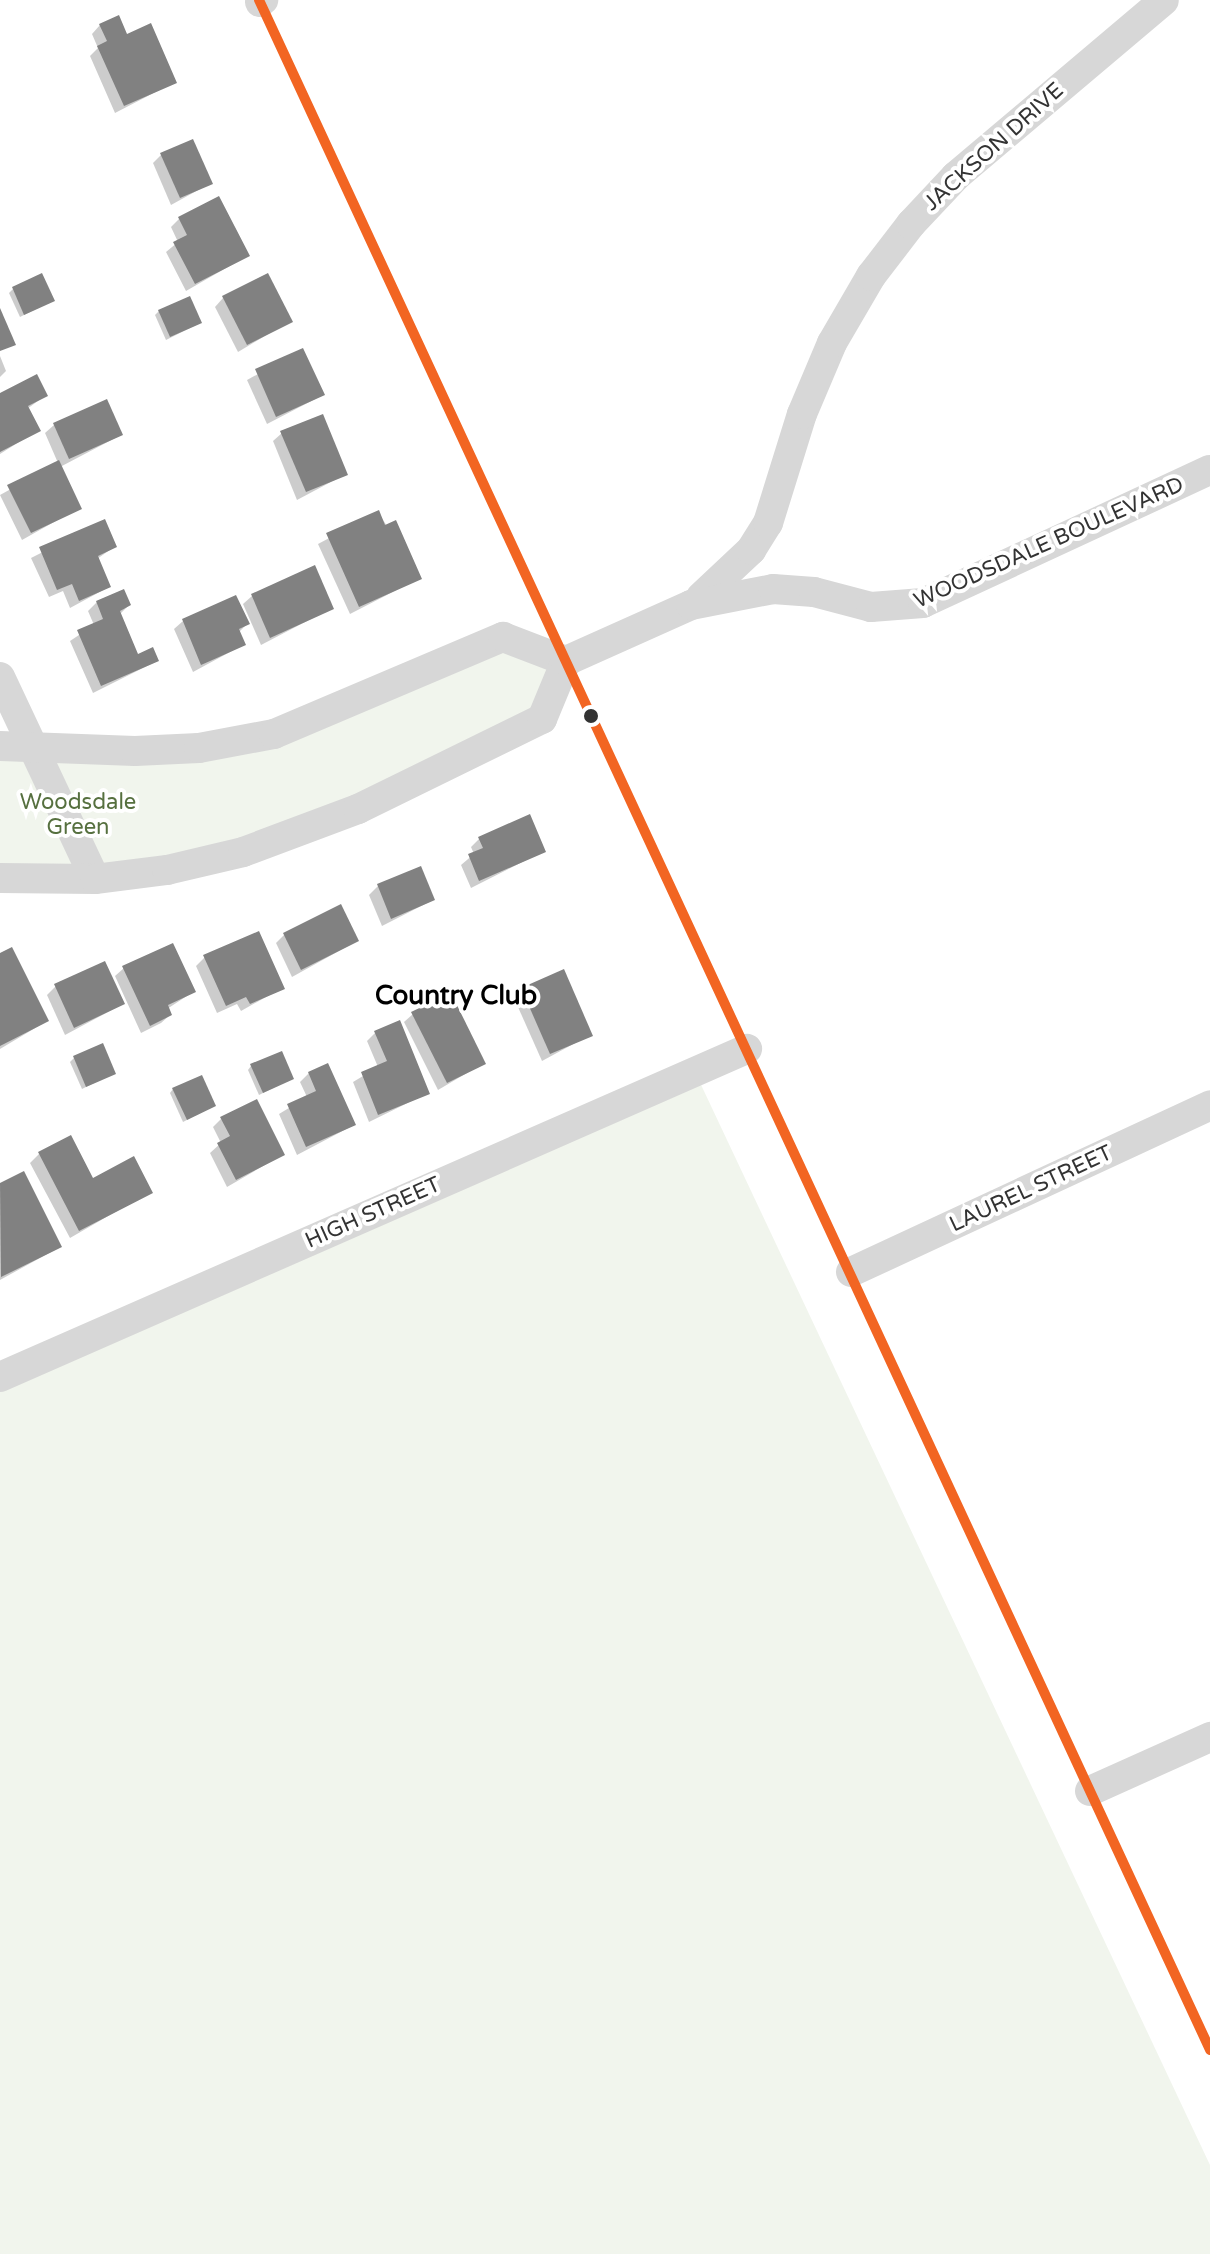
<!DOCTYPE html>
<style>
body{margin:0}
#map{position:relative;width:1210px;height:2254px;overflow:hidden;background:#fff;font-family:"Varela Round",sans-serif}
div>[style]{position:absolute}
.green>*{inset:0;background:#f1f5ed}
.shadow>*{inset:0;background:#0003}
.building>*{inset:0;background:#818181}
.minor>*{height:30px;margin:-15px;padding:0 15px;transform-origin:15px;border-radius:15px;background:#d7d7d7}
.bus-1>*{height:10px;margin:-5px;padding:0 5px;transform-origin:5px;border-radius:5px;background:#f26522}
.dots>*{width:22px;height:22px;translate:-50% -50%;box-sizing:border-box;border:4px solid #fff;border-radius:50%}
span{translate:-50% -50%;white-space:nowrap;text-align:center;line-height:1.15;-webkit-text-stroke:8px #fff;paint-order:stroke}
.street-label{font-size:22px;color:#333}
.park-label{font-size:22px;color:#56703f}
.quarter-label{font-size:26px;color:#000;font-weight:700}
</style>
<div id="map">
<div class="green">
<div style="clip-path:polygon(493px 641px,566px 661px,543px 718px,243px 852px,0 878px,0 746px,199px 748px)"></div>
<div style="clip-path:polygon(695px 1072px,1210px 2165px,1210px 2254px,0 2254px,0 1377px)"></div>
</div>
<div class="shadow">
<div style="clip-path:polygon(100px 25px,126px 36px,175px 82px,115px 113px,90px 56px,98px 48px,92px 34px)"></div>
<div style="clip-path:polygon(161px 155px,211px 183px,171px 205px,153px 163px)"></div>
<div style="clip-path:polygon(179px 219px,247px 256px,186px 291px,166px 252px,178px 242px,171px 227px)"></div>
<div style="clip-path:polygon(13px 289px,52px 301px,20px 317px,9px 293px)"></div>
<div style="clip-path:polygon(223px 298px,290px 321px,238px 352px,215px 307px)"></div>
<div style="clip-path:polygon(159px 311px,200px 323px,166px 340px,155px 315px)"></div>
<div style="clip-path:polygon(302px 350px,323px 395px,267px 424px,247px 380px)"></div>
<div style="clip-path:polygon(0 356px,6px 371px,0 377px)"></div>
<div style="clip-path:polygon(0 395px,46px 395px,27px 409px,38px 430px,0 454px)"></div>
<div style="clip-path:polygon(54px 425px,121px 435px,60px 467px,79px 508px,22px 540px,0 495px,58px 463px,45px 433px)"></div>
<div style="clip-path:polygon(282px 433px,346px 474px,297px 500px,273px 441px)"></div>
<div style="clip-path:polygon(378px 512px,420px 578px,350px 614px,318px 544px)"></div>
<div style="clip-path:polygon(104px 521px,114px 547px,97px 559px,109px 587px,70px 608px,63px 591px,49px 597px,31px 558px)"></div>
<div style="clip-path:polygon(252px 596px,332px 608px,261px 645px,243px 604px)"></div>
<div style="clip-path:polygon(97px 602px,129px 605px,119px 615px,137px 656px,157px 661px,93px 693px,70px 641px,94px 625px,88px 611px)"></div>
<div style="clip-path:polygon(183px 621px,247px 624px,238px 633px,243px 645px,193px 672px,174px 629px)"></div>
<div style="clip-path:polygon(480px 838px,544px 851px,471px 888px,461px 865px,474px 854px,471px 847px)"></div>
<div style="clip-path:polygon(378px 886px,433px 900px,382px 926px,369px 895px)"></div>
<div style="clip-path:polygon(284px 935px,357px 941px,292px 977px,276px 943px)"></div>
<div style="clip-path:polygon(0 956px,47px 1021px,0 1049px)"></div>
<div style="clip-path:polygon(205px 957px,282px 988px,241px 1011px,237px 1004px,217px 1013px,196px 966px)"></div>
<div style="clip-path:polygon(124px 968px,193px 992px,167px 1009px,170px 1015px,161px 1023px,141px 1033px,115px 976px)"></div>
<div style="clip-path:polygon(56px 986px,123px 1004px,65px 1035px,47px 995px)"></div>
<div style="clip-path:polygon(522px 990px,590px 1035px,542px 1061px,514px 998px)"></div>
<div style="clip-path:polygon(413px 1014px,484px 1063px,438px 1090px,404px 1022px)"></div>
<div style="clip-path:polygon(375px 1033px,428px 1093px,369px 1122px,353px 1082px,378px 1067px,367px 1041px)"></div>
<div style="clip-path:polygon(74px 1058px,114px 1073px,82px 1089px,70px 1062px)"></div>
<div style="clip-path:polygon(251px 1066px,291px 1079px,259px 1095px,248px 1070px)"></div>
<div style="clip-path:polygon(309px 1073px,354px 1125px,297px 1155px,279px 1114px,307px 1097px,300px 1082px)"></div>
<div style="clip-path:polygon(173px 1089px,214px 1106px,183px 1122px,170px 1093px)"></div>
<div style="clip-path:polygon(221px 1119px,282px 1155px,227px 1187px,210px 1153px,221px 1143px,213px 1127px)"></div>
<div style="clip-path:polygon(39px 1154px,92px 1180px,150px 1192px,70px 1238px,30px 1163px)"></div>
<div style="clip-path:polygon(23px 1174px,60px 1247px,0 1280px,0 1185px)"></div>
</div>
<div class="building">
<div style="clip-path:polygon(119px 15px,127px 34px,151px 23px,177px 83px,124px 106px,97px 46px,107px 41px,99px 24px)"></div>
<div style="clip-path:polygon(193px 139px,213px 184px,180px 198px,160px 153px)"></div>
<div style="clip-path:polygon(219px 196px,250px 256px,195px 284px,173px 242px,187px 235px,178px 217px)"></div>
<div style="clip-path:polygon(42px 273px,55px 301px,24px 315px,12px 287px)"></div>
<div style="clip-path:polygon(268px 273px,293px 322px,247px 345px,222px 296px)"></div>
<div style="clip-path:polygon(190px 296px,202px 323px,170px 337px,158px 310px)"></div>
<div style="clip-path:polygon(0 308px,16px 345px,0 351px)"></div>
<div style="clip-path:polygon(303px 348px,325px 395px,276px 417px,255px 369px)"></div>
<div style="clip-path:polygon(37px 374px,48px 396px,28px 406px,41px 431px,0 452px,0 393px)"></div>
<div style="clip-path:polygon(107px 399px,123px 435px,69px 459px,53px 423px)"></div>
<div style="clip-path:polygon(323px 414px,348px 475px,306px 492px,280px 431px)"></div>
<div style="clip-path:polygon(59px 460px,82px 509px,31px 533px,7px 485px)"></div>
<div style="clip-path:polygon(379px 510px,385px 525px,396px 520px,422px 579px,359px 607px,326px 533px)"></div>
<div style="clip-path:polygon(105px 519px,117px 547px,98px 556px,111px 587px,79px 601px,72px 584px,57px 590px,39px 547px)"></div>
<div style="clip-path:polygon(315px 565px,334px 609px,270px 638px,251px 594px)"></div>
<div style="clip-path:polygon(124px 589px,131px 605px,120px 611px,138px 654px,153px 647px,159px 661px,101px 686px,77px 630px,103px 619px,96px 601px)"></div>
<div style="clip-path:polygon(236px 595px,250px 624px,239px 629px,246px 645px,201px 665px,182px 619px)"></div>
<div style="clip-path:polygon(530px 814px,546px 852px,479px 881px,468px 854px,483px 848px,478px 837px)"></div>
<div style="clip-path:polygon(421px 866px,435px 900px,391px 919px,377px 884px)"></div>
<div style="clip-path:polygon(341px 904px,359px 941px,301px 970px,283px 933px)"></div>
<div style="clip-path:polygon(259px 931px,285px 989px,250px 1004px,246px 997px,226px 1006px,203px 955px)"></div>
<div style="clip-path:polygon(173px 943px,196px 992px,168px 1005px,172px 1015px,150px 1026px,122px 966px)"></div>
<div style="clip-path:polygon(12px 947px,49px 1021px,0 1046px,0 953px)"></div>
<div style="clip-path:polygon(105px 961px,125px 1004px,74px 1028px,54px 984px)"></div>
<div style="clip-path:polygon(564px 969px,593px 1036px,550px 1054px,521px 988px)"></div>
<div style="clip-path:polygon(451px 993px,486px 1064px,447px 1083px,411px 1012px)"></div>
<div style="clip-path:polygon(400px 1020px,430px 1094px,378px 1115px,361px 1072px,387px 1061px,374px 1031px)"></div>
<div style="clip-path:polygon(103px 1043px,116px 1074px,86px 1087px,73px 1056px)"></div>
<div style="clip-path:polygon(282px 1051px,294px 1079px,263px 1093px,250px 1064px)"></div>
<div style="clip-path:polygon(328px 1063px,356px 1125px,306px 1147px,287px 1104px,316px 1091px,308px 1072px)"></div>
<div style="clip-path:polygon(202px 1075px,216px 1106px,187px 1120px,172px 1088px)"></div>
<div style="clip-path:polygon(257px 1099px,285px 1155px,236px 1180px,217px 1143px,230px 1136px,220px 1117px)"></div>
<div style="clip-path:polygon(71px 1135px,93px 1178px,134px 1156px,153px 1193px,79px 1231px,38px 1152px)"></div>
<div style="clip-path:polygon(24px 1171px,62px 1247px,1px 1277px,0 1183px)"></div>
</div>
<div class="minor">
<div style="left:260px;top:2px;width:4px;rotate:-34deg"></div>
<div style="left:701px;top:597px;width:69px;rotate:-43.2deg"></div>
<div style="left:751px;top:550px;width:32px;rotate:-58deg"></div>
<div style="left:768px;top:523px;width:114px;rotate:-72.7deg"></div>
<div style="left:802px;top:414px;width:77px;rotate:-67.1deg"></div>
<div style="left:832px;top:343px;width:78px;rotate:-59.8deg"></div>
<div style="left:871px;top:276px;width:66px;rotate:-52.4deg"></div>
<div style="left:911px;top:224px;width:66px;rotate:-46.8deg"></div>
<div style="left:956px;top:176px;width:272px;rotate:-40.2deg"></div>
<div style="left:0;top:677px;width:223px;rotate:64.8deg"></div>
<div style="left:0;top:746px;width:135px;rotate:2.1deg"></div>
<div style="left:135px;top:751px;width:64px;rotate:-2.7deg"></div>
<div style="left:199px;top:748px;width:76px;rotate:-10.6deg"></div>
<div style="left:274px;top:734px;width:249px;rotate:-23deg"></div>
<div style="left:503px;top:637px;width:67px;rotate:20.9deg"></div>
<div style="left:0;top:878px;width:95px;rotate:0.6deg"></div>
<div style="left:95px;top:879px;width:73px;rotate:-7.1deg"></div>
<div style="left:167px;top:870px;width:78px;rotate:-13.3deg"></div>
<div style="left:243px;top:852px;width:123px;rotate:-20.5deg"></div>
<div style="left:358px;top:809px;width:205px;rotate:-26.1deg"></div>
<div style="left:542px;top:719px;width:63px;rotate:-67.5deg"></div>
<div style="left:566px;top:661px;width:137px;rotate:-24.1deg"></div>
<div style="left:691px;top:605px;width:84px;rotate:-11deg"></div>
<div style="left:773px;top:589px;width:41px;rotate:4.2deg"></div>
<div style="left:814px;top:592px;width:59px;rotate:14.7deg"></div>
<div style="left:871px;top:607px;width:52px;rotate:-4.4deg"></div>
<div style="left:923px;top:603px;width:316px;rotate:-24.9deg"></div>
<div style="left:851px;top:1272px;width:396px;rotate:-24.9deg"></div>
<div style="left:0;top:1377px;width:816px;rotate:-23.71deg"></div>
<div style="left:1090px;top:1791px;width:132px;rotate:-24.2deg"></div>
</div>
<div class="bus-1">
<div style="left:259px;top:0;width:2260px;rotate:65.11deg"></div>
</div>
<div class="dots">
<div style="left:591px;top:716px;background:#333"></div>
</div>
<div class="street-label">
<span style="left:994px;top:147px;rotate:-42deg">JACKSON DRIVE</span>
<span style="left:1049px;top:543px;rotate:-24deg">WOODSDALE BOULEVARD</span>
<span style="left:1031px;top:1189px;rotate:-25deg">LAUREL STREET</span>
<span style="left:373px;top:1213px;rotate:-24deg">HIGH STREET</span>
</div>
<div class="park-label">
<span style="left:78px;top:815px">Woodsdale<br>Green</span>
</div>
<div class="quarter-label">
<span style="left:456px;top:996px">Country Club</span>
</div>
</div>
